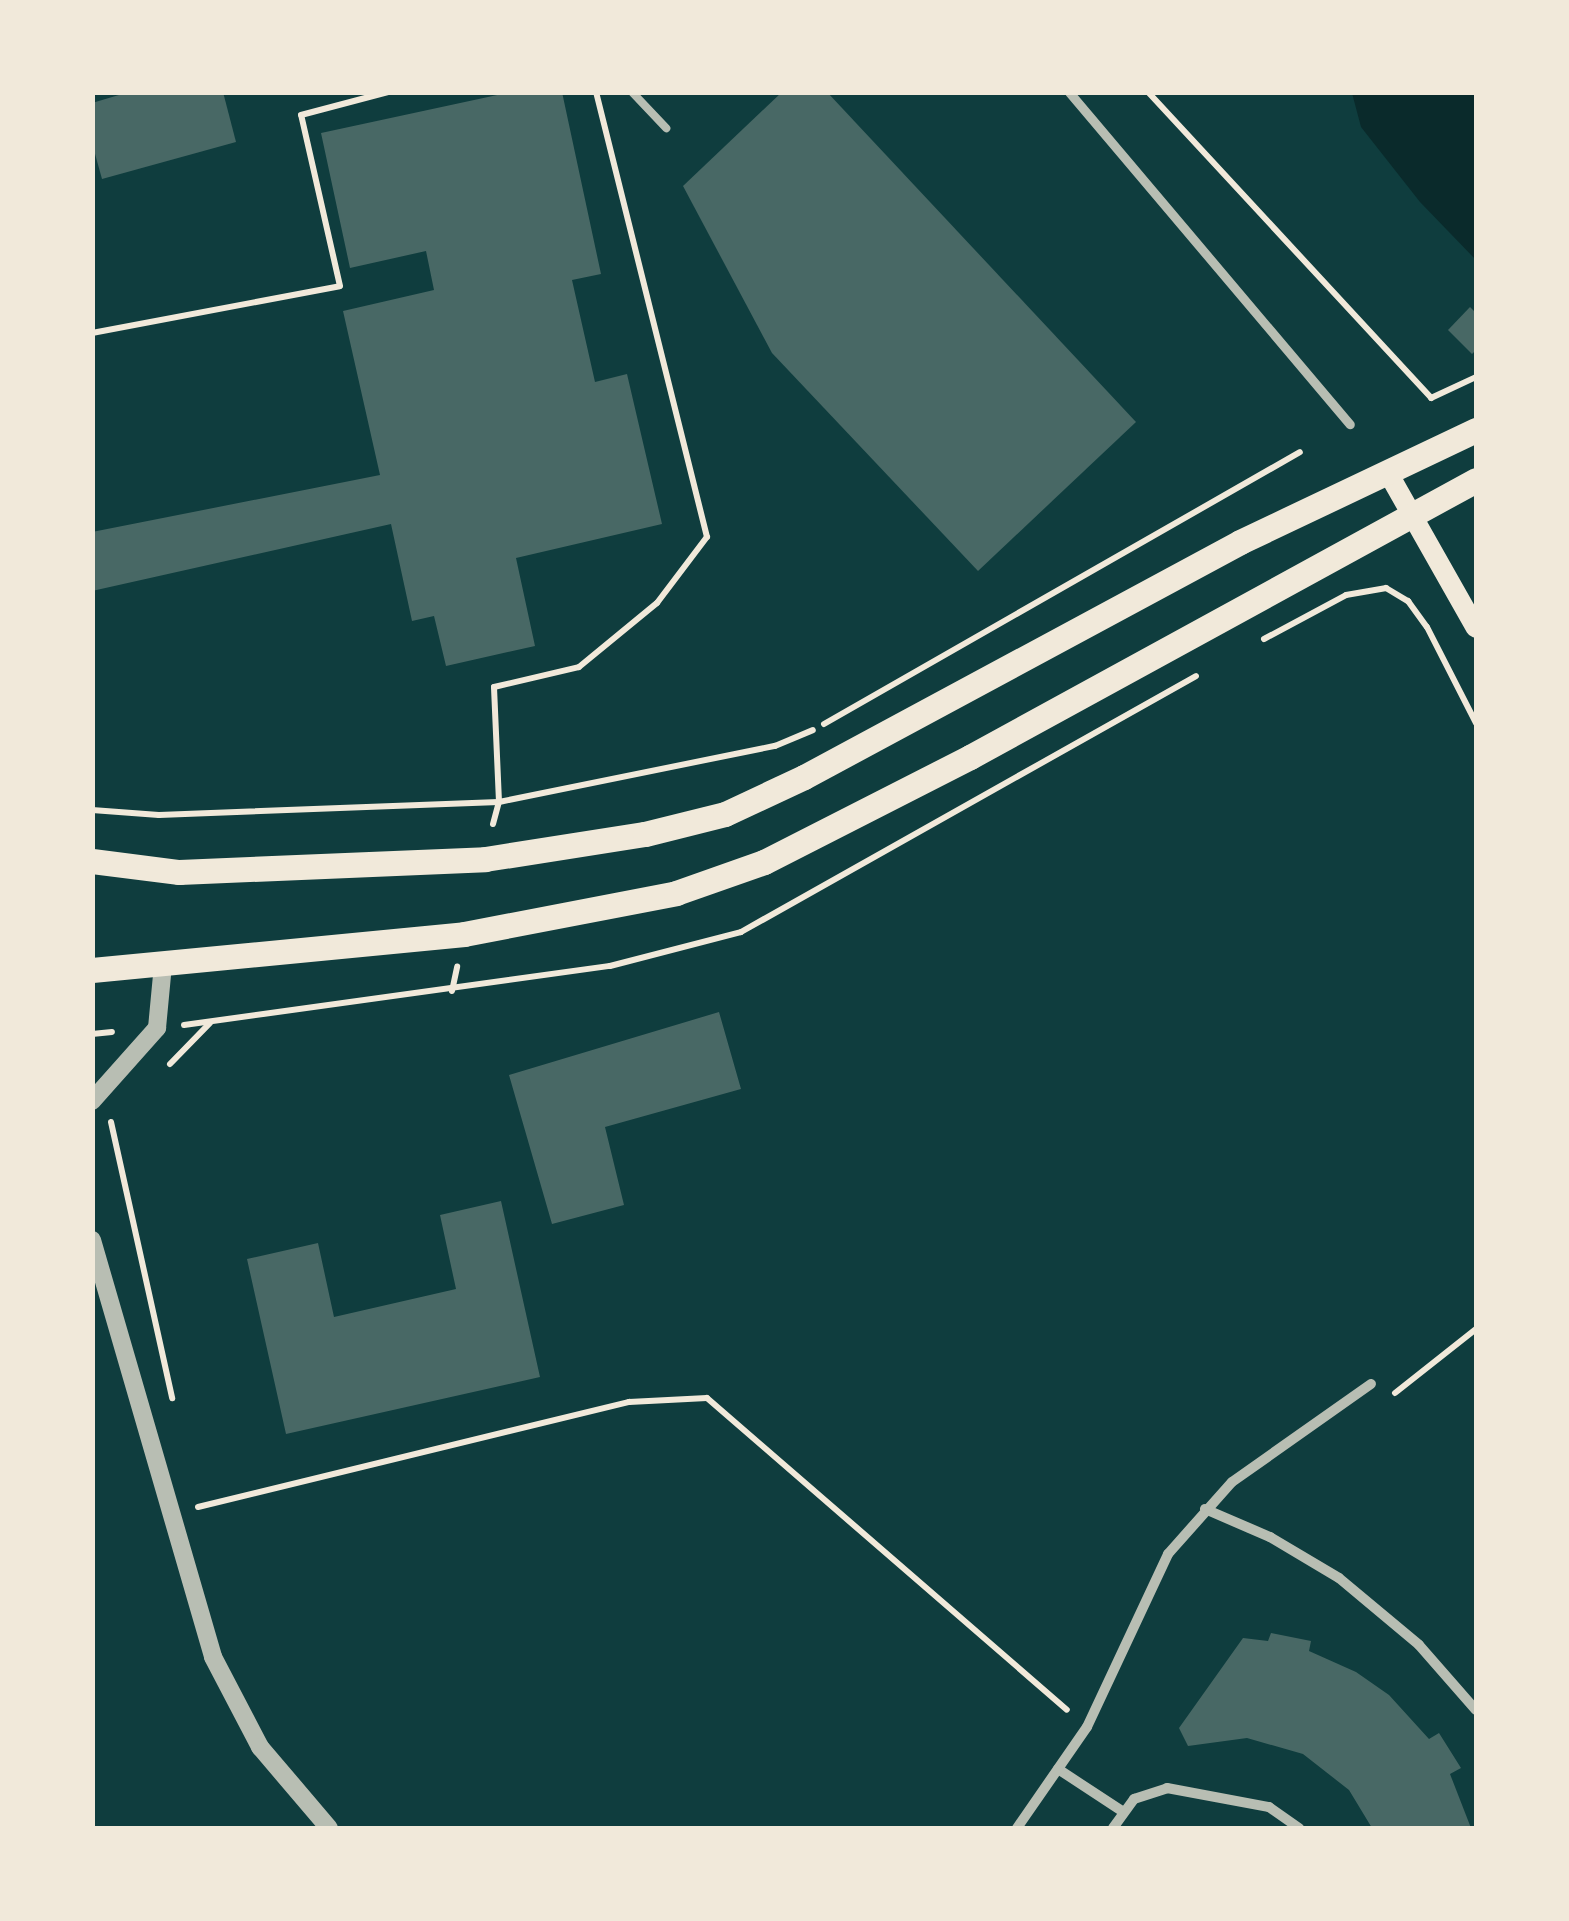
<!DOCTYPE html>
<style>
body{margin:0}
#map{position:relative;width:1569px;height:1921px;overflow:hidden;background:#0f3d3e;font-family:Barlow,sans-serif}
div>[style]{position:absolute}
.water>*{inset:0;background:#0a2a2b}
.building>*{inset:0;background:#486865}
.path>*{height:6px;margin:-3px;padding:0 3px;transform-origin:3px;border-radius:3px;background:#f1e9da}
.service>*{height:8px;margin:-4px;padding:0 4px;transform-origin:4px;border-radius:4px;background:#b8beb3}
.pedestrian>*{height:9px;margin:-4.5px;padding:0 4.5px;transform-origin:4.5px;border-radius:4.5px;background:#b8beb3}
.minor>*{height:10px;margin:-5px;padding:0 5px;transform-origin:5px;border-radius:5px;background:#b8beb3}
.tertiary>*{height:18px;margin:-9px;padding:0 9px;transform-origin:9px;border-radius:9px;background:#b8beb3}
.secondary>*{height:20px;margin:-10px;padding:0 10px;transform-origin:10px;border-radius:10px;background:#f1e9da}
.primary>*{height:25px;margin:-12.5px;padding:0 12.5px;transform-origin:12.5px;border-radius:12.5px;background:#f1e9da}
span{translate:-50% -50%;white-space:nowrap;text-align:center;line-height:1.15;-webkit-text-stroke:10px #f1e9da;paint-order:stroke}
.frame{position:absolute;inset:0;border:95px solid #f1e9da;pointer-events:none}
</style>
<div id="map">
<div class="water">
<div style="clip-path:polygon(1352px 93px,1476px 93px,1476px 260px,1420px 202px,1361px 127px)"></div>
</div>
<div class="building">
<div style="clip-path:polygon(129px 92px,223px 92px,236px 142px,102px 179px,92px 143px,92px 103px)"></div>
<div style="clip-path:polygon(511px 92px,562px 92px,601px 274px,572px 280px,595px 382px,627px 374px,662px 524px,516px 558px,535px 646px,446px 666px,434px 616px,412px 621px,391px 524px,92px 591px,92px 532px,380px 475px,343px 311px,434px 290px,426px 251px,350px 268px,321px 133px)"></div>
<div style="clip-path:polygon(782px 92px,827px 92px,1136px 422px,978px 571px,772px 353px,683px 186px)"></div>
<div style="clip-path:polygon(1470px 307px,1476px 313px,1476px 350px,1472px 354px,1448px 330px)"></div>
<div style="clip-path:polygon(719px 1012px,741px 1089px,605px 1127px,624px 1205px,552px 1224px,509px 1075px)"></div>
<div style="clip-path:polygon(501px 1201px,540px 1377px,286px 1434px,247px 1259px,318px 1243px,334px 1317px,456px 1289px,440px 1215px)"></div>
<div style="clip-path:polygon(1271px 1633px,1311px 1641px,1309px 1651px,1356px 1672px,1389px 1695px,1429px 1739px,1439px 1733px,1461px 1768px,1450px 1774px,1471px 1828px,1372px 1828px,1349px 1790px,1303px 1754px,1247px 1738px,1188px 1746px,1179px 1728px,1243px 1638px,1268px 1641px)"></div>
</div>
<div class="path">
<div style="left:1148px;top:92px;width:417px;rotate:47.2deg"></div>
<div style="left:1431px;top:398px;width:50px;rotate:-25deg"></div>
<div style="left:92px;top:333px;width:252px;rotate:-10.7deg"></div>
<div style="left:340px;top:286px;width:175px;rotate:-102.8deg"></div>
<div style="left:301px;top:115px;width:90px;rotate:-14.8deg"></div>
<div style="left:1264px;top:639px;width:93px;rotate:-28.2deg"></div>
<div style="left:1346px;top:595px;width:41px;rotate:-9.9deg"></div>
<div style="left:1386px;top:588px;width:26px;rotate:31deg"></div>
<div style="left:1408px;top:601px;width:32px;rotate:54deg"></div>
<div style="left:1427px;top:627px;width:108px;rotate:63deg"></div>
<div style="left:824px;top:724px;width:548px;rotate:-29.74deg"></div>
<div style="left:92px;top:810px;width:67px;rotate:4.3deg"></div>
<div style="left:159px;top:815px;width:340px;rotate:-2.2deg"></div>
<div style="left:499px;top:802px;width:282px;rotate:-11.5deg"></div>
<div style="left:775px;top:746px;width:41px;rotate:-22.8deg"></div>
<div style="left:493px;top:824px;width:23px;rotate:-75deg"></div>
<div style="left:499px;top:802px;width:115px;rotate:-92.5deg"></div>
<div style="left:494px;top:687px;width:87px;rotate:-13.2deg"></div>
<div style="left:579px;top:667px;width:101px;rotate:-39.4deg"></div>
<div style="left:657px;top:603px;width:83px;rotate:-52.9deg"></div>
<div style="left:707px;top:537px;width:459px;rotate:-104deg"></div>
<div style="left:452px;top:991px;width:25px;rotate:-78deg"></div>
<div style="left:184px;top:1025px;width:430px;rotate:-7.9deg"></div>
<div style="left:610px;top:966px;width:135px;rotate:-14.5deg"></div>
<div style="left:741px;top:932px;width:522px;rotate:-29.36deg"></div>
<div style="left:92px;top:1034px;width:20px;rotate:-6deg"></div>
<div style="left:170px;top:1064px;width:57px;rotate:-45.7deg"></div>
<div style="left:111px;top:1122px;width:283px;rotate:77.5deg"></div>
<div style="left:1395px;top:1393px;width:103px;rotate:-38.3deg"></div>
<div style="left:198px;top:1507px;width:444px;rotate:-13.7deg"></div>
<div style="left:629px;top:1402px;width:78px;rotate:-2.9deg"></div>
<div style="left:707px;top:1398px;width:476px;rotate:40.9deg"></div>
</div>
<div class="service">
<div style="left:632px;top:92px;width:50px;rotate:46.6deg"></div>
</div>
<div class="pedestrian">
<div style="left:1069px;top:92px;width:435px;rotate:49.8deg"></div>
</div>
<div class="minor">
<div style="left:1205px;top:1509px;width:71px;rotate:23.3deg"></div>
<div style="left:1270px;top:1537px;width:80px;rotate:30.7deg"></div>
<div style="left:1339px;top:1578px;width:104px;rotate:39.9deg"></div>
<div style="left:1419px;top:1645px;width:86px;rotate:48.8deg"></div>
<div style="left:1058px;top:1769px;width:77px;rotate:33.3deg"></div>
<div style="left:1017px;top:1828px;width:123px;rotate:-55.3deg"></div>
<div style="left:1087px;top:1727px;width:191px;rotate:-64.9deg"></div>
<div style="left:1168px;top:1554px;width:96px;rotate:-48.4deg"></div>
<div style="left:1232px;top:1482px;width:170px;rotate:-35.2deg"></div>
<div style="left:1113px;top:1828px;width:36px;rotate:-54deg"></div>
<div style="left:1134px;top:1799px;width:35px;rotate:-18deg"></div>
<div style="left:1167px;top:1788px;width:104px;rotate:10.6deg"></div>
<div style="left:1269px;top:1807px;width:37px;rotate:35deg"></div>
</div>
<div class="tertiary">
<div style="left:92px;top:1101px;width:98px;rotate:-48.3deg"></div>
<div style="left:157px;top:1028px;width:63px;rotate:-84.6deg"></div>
<div style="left:92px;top:1240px;width:434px;rotate:73.8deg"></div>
<div style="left:213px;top:1657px;width:102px;rotate:62.4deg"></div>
<div style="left:260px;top:1747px;width:106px;rotate:49.6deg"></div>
</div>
<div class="secondary">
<div style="left:1387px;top:471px;width:180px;rotate:60.5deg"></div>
</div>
<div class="primary">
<div style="left:92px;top:861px;width:88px;rotate:7.2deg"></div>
<div style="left:179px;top:872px;width:306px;rotate:-2.4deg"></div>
<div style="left:485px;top:859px;width:162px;rotate:-8.9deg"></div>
<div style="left:645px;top:834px;width:82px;rotate:-14deg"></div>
<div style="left:725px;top:814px;width:87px;rotate:-25.1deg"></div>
<div style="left:804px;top:777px;width:495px;rotate:-28.3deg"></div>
<div style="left:1240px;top:542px;width:261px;rotate:-25.4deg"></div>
<div style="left:92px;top:970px;width:374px;rotate:-5.5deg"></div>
<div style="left:464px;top:934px;width:216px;rotate:-10.9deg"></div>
<div style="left:676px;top:893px;width:93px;rotate:-19.4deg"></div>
<div style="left:764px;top:862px;width:231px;rotate:-27deg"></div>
<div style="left:970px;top:757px;width:577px;rotate:-28.7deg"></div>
</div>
<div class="frame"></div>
</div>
